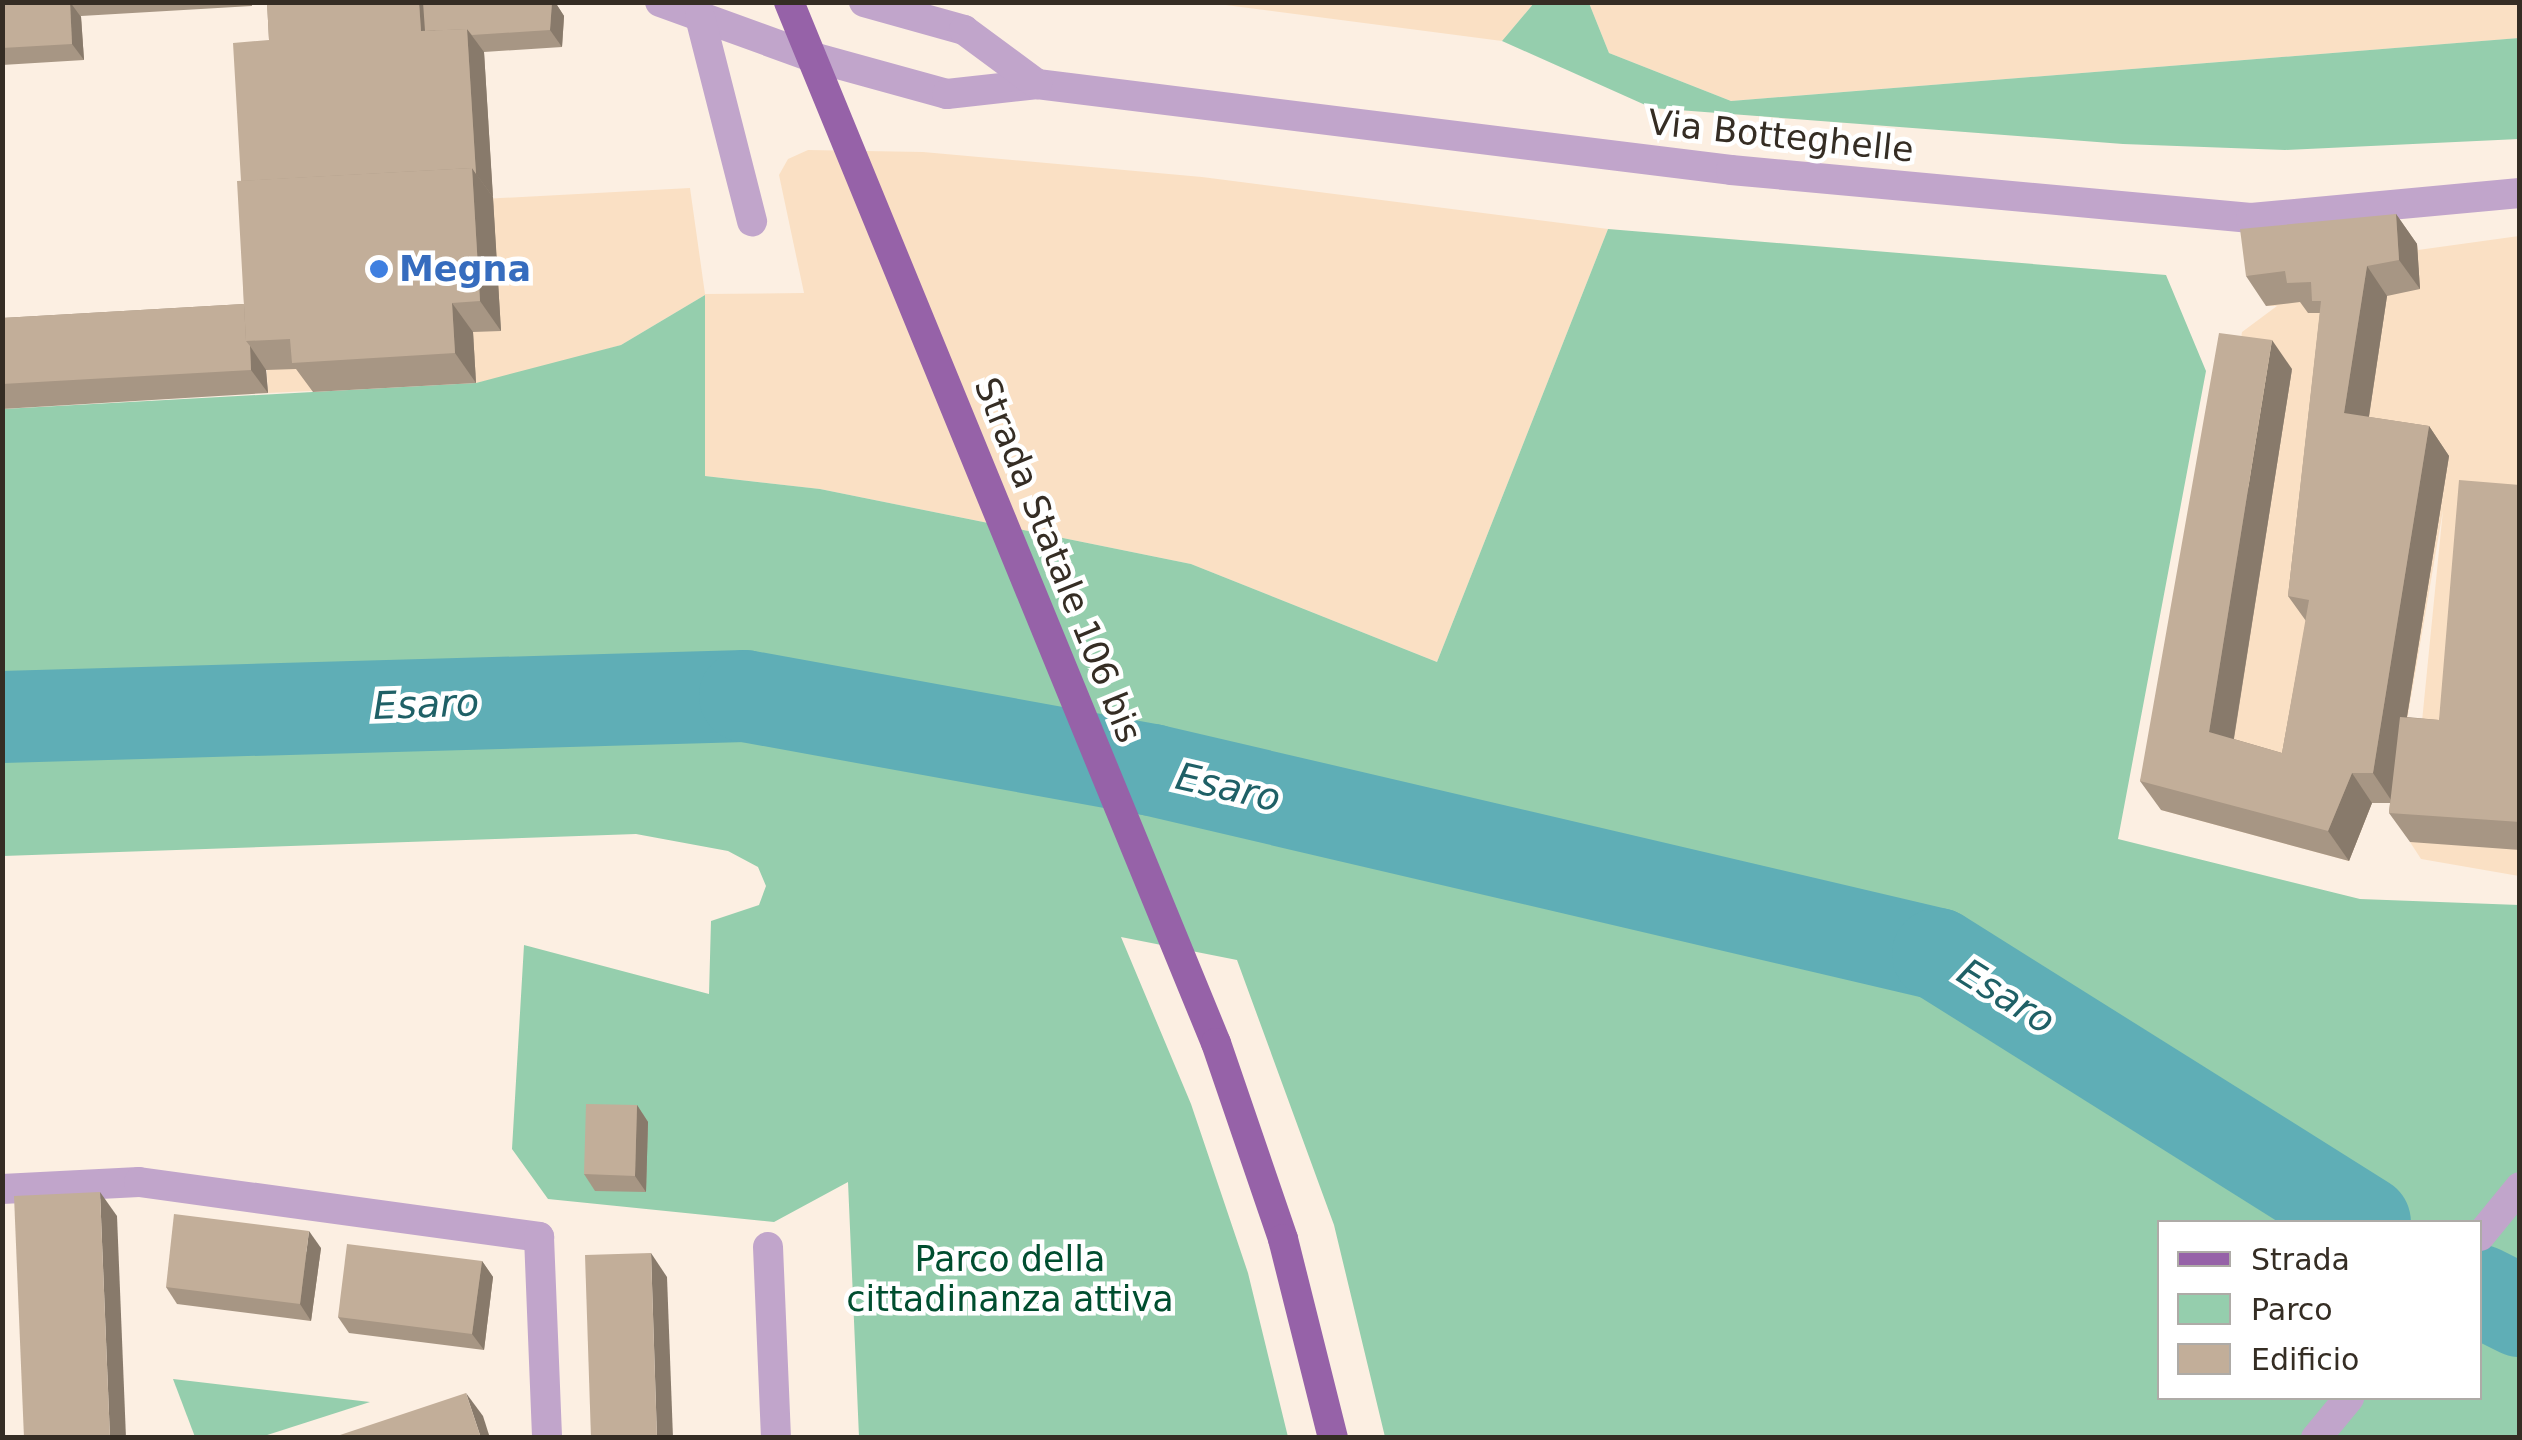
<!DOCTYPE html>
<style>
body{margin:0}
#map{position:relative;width:2522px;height:1440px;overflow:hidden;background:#fcefe2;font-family:"DejaVu Sans",sans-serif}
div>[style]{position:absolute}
.built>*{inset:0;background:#fae0c4}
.green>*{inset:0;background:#95cead}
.river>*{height:92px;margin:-46px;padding:0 46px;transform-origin:46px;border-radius:46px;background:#5faeb6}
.minor>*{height:30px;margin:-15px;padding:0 15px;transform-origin:15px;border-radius:15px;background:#c1a5cb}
.major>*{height:30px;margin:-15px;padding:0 15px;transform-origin:15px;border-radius:15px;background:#9662a8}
.wall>*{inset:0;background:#a79684}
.shaded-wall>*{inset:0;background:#887a6b}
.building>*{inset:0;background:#c2ae99}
.dots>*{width:28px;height:28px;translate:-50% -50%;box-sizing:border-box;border:5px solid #fff;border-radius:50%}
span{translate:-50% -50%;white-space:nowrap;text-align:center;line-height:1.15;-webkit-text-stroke:9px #fff;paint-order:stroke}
.street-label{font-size:35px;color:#352d24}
.shop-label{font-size:35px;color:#366cbe;font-weight:700}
.left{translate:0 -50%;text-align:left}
.park-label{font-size:35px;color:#004e2f}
.water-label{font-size:38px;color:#1f6066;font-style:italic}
.frame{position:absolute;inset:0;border:5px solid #352d24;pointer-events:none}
.legend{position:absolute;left:2157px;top:1220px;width:325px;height:180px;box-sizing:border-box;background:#fff;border:2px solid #aeaba7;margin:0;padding:12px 18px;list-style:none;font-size:30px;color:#352d24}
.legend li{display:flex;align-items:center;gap:20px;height:50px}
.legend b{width:50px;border:2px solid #aeaba7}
</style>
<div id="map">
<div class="built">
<div style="clip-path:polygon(2519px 2px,2520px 38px,1731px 101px,1609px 53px,1589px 3px)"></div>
<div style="clip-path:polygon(1210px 3px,1534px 3px,1502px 41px)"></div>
<div style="clip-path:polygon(808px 150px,923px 152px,1202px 177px,1608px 229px,1437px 662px,1191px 564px,820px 489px,705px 476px,705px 295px,621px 345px,526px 372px,476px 383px,268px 393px,258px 211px,690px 188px,705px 294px,804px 293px,779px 175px,788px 159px)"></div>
<div style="clip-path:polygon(2519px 236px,2519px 876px,2421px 859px,2410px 842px,2443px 510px,2393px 803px,2372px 803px,2349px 861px,2161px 810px,2242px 332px,2277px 306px,2266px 306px,2261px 258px,2417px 244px,2418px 250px)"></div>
</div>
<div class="green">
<div style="clip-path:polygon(1534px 3px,1589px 3px,1609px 53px,1731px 101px,2519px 38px,2519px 139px,2285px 150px,2123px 144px,1652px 108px,1502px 41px)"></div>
<div style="clip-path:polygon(evenodd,1608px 229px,2166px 275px,2206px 371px,2118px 839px,2360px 899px,2519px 905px,2519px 1437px,1385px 1437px,1334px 1225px,1237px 960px,1121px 937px,1191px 1104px,1248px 1273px,1288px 1437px,859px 1437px,848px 1182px,774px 1222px,548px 1199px,512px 1149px,524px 945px,709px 994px,711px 921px,759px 905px,766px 886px,758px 867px,728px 851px,636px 834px,3px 856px,3px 409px,476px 383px,621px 345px,705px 295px,705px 476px,820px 489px,1191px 564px,1437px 662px,1608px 229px,2160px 1222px,2480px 1222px,2480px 1398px,2160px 1398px,2160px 1222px)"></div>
<div style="clip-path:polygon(173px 1379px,370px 1402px,261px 1437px,195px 1437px)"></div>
</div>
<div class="river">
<div style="left:2px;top:717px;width:743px;rotate:-1.62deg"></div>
<div style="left:745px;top:696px;width:414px;rotate:10.3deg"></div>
<div style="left:1152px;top:770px;width:807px;rotate:13.18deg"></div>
<div style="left:1938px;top:954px;width:504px;rotate:32.11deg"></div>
<div style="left:2480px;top:1291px;width:45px;rotate:26.6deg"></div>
</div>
<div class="minor">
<div style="left:660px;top:2px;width:158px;rotate:19.9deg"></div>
<div style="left:809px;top:56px;width:143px;rotate:15.4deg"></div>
<div style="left:947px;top:94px;width:91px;rotate:-6.3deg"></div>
<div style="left:1037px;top:84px;width:699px;rotate:7.06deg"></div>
<div style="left:1731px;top:170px;width:522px;rotate:5.27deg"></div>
<div style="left:2251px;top:218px;width:270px;rotate:-5.3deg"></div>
<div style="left:864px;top:2px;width:104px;rotate:15.6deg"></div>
<div style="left:964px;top:30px;width:91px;rotate:36.5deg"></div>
<div style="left:700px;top:17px;width:211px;rotate:75.7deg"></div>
<div style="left:2px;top:1189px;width:137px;rotate:-2.9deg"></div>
<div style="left:139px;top:1182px;width:404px;rotate:7.8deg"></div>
<div style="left:539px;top:1237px;width:201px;rotate:87.7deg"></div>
<div style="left:2480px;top:1236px;width:63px;rotate:-50.8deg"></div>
<div style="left:768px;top:1247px;width:191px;rotate:87.6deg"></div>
<div style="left:2316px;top:1438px;width:52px;rotate:-50.5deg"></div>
</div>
<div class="major">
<div style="left:789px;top:2px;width:1125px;rotate:67.7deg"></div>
<div style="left:1216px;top:1043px;width:207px;rotate:71.1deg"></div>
<div style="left:1283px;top:1239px;width:205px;rotate:75.9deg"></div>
</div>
<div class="wall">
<div style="clip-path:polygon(252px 2px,252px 6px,81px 16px,84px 60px,2px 65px,2px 4px)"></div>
<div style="clip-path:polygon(267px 2px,555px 2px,564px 16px,562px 47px,484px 52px,501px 331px,473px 332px,476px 383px,313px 392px,296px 369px,266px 370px,268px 393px,2px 409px,2px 318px,244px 304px,241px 181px,269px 40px)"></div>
<div style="clip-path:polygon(2396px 214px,2417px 244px,2420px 289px,2387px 296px,2369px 417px,2429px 426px,2449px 456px,2407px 717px,2439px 720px,2520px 485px,2520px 850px,2410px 842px,2389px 813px,2390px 803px,2372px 803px,2349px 861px,2161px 810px,2140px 781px,2292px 369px,2234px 739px,2282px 753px,2306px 621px,2288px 596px,2320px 313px,2308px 313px,2300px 302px,2266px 306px,2246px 276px)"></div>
<div style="clip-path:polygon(637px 1105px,648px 1122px,646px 1192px,595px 1191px,584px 1174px)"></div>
<div style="clip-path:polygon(321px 1248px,311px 1321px,177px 1304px,166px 1287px)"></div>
<div style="clip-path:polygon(482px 1261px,493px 1277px,484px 1350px,349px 1333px,338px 1317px)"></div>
</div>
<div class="shaded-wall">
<div style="clip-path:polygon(70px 2px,81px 17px,84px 60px,72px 44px)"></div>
<div style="clip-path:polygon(419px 2px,433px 2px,436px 38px,421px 31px)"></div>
<div style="clip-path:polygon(552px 2px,555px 2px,564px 16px,562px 47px,550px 30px)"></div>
<div style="clip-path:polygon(467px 29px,484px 52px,493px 197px,476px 174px)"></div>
<div style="clip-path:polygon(472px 168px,493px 197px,501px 331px,480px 301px)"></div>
<div style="clip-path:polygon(2396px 214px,2417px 244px,2420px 289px,2399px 260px)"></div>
<div style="clip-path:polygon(2367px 266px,2387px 296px,2365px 442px,2344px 413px)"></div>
<div style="clip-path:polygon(452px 303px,473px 332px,476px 383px,455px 353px)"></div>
<div style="clip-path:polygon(2272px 340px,2292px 369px,2230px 762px,2209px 732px)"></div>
<div style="clip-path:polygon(250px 346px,266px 370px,268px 393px,251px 370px)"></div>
<div style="clip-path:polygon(2429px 426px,2449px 456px,2393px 803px,2373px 773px)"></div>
<div style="clip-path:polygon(2352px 773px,2372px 803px,2349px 861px,2328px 831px)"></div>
<div style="clip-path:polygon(637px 1105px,648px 1122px,646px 1192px,635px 1176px)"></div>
<div style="clip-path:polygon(100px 1192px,117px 1216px,126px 1438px,110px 1438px)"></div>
<div style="clip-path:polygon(309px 1231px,321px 1248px,311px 1321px,300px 1304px)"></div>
<div style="clip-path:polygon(651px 1253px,667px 1277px,673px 1438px,657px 1438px)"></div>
<div style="clip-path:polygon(482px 1261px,493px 1277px,484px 1350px,472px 1334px)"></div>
<div style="clip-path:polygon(466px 1393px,483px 1416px,490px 1438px,481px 1438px)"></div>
</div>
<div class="building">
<div style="clip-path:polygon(24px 2px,70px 2px,72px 44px,2px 48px,2px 4px)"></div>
<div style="clip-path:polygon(267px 2px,419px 2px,421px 31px,467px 29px,476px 174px,472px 168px,241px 181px,233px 43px,269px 40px)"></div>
<div style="clip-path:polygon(423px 2px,552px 2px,550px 30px,472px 35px,467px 29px,425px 31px)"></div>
<div style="clip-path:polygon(472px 168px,480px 301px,452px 303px,455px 353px,292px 363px,290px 339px,246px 341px,237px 181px)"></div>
<div style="clip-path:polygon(2396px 214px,2399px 260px,2367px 266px,2344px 413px,2429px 426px,2373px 773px,2352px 773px,2328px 831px,2140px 781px,2219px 333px,2272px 340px,2209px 732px,2282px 753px,2309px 600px,2288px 596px,2321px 301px,2312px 301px,2311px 282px,2287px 283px,2285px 271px,2246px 276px,2240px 229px)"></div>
<div style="clip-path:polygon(244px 304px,246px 341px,250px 346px,251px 370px,2px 384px,2px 318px)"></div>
<div style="clip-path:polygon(2459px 480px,2520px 485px,2520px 822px,2389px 813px,2400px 717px,2439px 720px)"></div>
<div style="clip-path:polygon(586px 1104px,637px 1105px,635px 1176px,584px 1174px)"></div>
<div style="clip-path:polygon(100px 1192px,110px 1438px,24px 1438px,14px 1196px)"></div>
<div style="clip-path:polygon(174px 1214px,309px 1231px,300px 1304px,166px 1287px)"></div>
<div style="clip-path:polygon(347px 1244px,482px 1261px,472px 1334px,338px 1317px)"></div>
<div style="clip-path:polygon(651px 1253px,657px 1438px,591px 1438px,585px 1255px)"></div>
<div style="clip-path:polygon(466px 1393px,481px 1438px,331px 1438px)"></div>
</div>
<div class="dots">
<div style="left:379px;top:269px;background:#3f7fe0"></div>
</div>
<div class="street-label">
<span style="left:1781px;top:136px;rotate:6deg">Via Botteghelle</span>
<span style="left:1058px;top:560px;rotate:68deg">Strada Statale 106 bis</span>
</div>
<div class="shop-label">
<span class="left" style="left:399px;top:269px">Megna</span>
</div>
<div class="park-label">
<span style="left:1010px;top:1279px">Parco della<br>cittadinanza attiva</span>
</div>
<div class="water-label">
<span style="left:426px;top:705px;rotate:-2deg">Esaro</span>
<span style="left:1228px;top:788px;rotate:13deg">Esaro</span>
<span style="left:2006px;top:997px;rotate:32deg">Esaro</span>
</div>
<div class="frame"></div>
<ul class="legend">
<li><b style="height:12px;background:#9662a8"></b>Strada</li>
<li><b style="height:28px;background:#95cead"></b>Parco</li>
<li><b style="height:28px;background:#c2ae99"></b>Edificio</li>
</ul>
</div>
